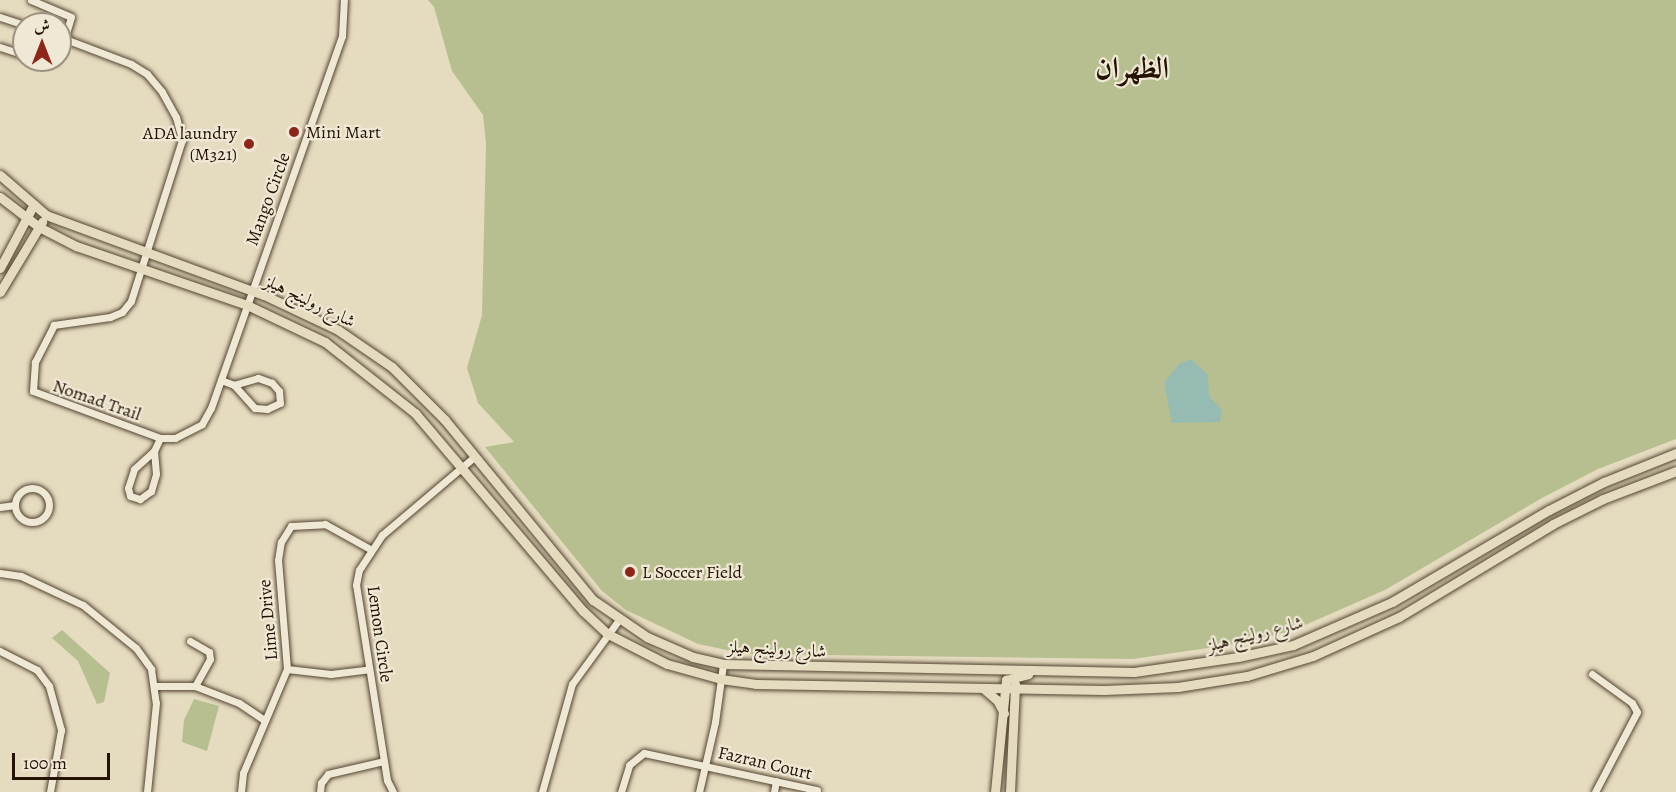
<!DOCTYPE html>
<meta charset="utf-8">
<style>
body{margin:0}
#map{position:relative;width:1676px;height:792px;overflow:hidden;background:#e5dbbf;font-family:Alegreya,Amiri,serif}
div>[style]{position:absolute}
.green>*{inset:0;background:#b7bf90}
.water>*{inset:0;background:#96bbb2}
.roads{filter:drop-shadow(0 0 2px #544431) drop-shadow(0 0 2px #544431)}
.minor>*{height:7px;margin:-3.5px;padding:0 3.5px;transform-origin:3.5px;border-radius:3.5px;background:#eee8d5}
.minor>.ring{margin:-3.5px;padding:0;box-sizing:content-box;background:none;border:7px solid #eee8d5;border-radius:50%}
.major>*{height:9px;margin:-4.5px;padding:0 4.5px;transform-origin:4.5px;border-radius:4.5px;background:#e5dbbf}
.dots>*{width:16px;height:16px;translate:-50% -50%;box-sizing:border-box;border:3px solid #eee8d5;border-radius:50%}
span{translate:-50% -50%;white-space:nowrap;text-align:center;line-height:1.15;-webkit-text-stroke:4.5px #eee8d5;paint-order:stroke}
.poi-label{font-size:18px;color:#241202}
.left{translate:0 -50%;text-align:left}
.right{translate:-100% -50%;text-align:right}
.street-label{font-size:18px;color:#241202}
.town-label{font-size:30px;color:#241202;font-weight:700}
.north{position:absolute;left:12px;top:12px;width:60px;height:60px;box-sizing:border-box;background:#eee8d5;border:2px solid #9d9281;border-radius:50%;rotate:0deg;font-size:16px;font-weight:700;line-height:24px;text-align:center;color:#241202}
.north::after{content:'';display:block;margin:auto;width:21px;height:27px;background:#8f2418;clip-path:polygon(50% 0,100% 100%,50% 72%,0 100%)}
.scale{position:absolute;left:12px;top:753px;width:98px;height:27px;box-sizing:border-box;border:3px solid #241202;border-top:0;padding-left:8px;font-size:18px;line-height:21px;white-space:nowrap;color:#241202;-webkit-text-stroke:4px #eee8d5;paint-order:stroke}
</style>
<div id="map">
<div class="green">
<div style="clip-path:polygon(428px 0,1676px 0,1676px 439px,1598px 469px,1542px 498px,1385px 590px,1289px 632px,1235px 644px,1133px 659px,746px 654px,698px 644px,626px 610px,602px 591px,485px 447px,514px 442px,478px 403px,467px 368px,482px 315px,486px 143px,483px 115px,452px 71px,434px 7px)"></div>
<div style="clip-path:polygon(62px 630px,110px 673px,104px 702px,97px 704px,78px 661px,52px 638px)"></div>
<div style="clip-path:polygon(194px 699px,219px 706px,207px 751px,182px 742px,184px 720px)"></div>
</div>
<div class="water">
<div style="clip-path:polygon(1191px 359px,1208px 375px,1209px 396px,1222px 410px,1220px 422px,1172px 423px,1164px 383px,1179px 364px)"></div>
</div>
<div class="roads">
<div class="minor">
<div style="left:31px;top:0;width:43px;rotate:23deg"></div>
<div style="left:71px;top:17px;width:37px;rotate:107deg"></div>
<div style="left:0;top:17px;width:25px;rotate:18deg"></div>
<div style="left:60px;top:37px;width:76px;rotate:20.8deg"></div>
<div style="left:131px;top:64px;width:19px;rotate:32deg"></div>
<div style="left:147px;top:74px;width:23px;rotate:50deg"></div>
<div style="left:162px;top:92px;width:29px;rotate:61deg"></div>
<div style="left:176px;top:117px;width:24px;rotate:75deg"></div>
<div style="left:182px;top:140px;width:169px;rotate:107.6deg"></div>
<div style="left:131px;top:301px;width:14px;rotate:129deg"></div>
<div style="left:122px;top:312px;width:13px;rotate:157deg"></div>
<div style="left:110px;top:317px;width:57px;rotate:171.9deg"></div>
<div style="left:54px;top:325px;width:42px;rotate:117.2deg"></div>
<div style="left:35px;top:362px;width:29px;rotate:94deg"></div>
<div style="left:33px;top:391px;width:135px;rotate:20.3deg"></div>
<div style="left:160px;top:438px;width:15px"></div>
<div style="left:175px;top:438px;width:30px;rotate:-27deg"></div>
<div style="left:202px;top:424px;width:18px;rotate:-61deg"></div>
<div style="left:211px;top:408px;width:394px;rotate:-70.6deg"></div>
<div style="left:342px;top:36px;width:36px;rotate:-87deg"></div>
<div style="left:0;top:47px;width:25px;rotate:18deg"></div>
<div style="left:45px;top:60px;width:10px"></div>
<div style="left:221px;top:380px;width:14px;rotate:21deg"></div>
<div style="left:234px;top:385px;width:31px;rotate:48deg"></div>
<div style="left:255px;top:408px;width:12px;rotate:5deg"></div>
<div style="left:267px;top:409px;width:14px;rotate:-25deg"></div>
<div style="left:280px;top:403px;width:12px;rotate:-95deg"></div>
<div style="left:279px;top:391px;width:11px;rotate:-131deg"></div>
<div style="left:272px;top:383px;width:15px;rotate:-160deg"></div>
<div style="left:258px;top:378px;width:25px;rotate:164deg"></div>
<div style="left:154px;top:451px;width:23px;rotate:85deg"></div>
<div style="left:156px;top:474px;width:18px;rotate:106deg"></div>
<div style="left:151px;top:491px;width:14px;rotate:144deg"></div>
<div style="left:140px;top:499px;width:10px;rotate:-163deg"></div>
<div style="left:130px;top:496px;width:8px;rotate:-104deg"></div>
<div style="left:128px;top:488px;width:20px;rotate:-72deg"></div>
<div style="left:134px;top:469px;width:27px;rotate:-42deg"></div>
<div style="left:154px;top:451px;width:14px;rotate:-65deg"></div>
<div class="ring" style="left:15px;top:488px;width:27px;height:27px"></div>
<div style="left:0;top:507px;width:15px;rotate:-8deg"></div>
<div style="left:0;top:573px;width:21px;rotate:8deg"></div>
<div style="left:21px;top:576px;width:68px;rotate:25.1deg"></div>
<div style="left:83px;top:605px;width:68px;rotate:39.1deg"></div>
<div style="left:136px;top:648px;width:26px;rotate:54deg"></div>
<div style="left:151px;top:669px;width:34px;rotate:82deg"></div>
<div style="left:156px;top:703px;width:89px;rotate:95.8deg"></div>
<div style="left:190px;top:641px;width:22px;rotate:30deg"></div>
<div style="left:209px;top:652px;width:7px;rotate:82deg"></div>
<div style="left:210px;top:659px;width:31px;rotate:119deg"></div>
<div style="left:0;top:651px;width:42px;rotate:27.2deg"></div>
<div style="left:37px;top:670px;width:20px;rotate:53deg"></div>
<div style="left:49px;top:686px;width:46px;rotate:74.7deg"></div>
<div style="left:61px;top:730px;width:63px;rotate:100.1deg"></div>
<div style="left:287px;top:669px;width:44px;rotate:6.5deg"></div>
<div style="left:331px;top:674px;width:38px;rotate:-7deg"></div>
<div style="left:1592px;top:674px;width:49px;rotate:35.9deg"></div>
<div style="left:1632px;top:703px;width:10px;rotate:61deg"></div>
<div style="left:1637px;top:712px;width:90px;rotate:117.7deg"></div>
<div style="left:154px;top:686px;width:41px"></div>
<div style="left:195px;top:686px;width:47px;rotate:21.1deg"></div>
<div style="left:239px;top:703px;width:30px;rotate:34deg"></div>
<div style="left:241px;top:792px;width:19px;rotate:-84deg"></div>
<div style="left:243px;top:773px;width:113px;rotate:-67.1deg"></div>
<div style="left:287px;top:669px;width:109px;rotate:-94.7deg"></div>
<div style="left:278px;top:560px;width:18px;rotate:-81deg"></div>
<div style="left:281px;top:542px;width:19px;rotate:-58deg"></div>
<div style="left:291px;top:526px;width:34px;rotate:-3deg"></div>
<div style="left:325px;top:524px;width:51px;rotate:29.1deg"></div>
<div style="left:320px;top:792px;width:9px;rotate:-84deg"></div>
<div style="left:321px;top:783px;width:11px;rotate:-52deg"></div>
<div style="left:328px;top:774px;width:57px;rotate:-13.1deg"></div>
<div style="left:393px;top:792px;width:13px;rotate:-117deg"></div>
<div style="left:387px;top:780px;width:197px;rotate:-99deg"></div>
<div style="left:356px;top:585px;width:15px;rotate:-79deg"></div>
<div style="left:359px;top:570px;width:42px;rotate:-56.7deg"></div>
<div style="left:382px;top:535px;width:122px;rotate:-40.3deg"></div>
<div style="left:542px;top:792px;width:112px;rotate:-74.5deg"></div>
<div style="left:572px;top:684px;width:78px;rotate:-53.9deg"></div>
<div style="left:621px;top:792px;width:28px;rotate:-73deg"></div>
<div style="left:629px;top:765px;width:19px;rotate:-39deg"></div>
<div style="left:644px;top:753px;width:177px;rotate:12.1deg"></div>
<div style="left:699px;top:792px;width:72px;rotate:-77.1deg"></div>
<div style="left:715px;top:722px;width:59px;rotate:-82.1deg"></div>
<div style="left:774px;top:792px;width:11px;rotate:-80deg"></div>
</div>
<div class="major">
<div style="left:0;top:175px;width:61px;rotate:41deg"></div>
<div style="left:46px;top:215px;width:232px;rotate:20.2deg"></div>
<div style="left:264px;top:295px;width:82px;rotate:25.3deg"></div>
<div style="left:338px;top:330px;width:65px;rotate:34.4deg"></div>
<div style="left:392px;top:367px;width:75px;rotate:45deg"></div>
<div style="left:445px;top:420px;width:233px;rotate:50.6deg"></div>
<div style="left:593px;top:600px;width:65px;rotate:34.4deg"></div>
<div style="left:647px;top:637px;width:50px;rotate:23.5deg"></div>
<div style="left:693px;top:657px;width:31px;rotate:13deg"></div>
<div style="left:723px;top:664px;width:411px;rotate:1.1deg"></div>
<div style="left:1134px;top:672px;width:105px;rotate:-8.2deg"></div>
<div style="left:1238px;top:657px;width:56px;rotate:-12.3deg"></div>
<div style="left:1293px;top:645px;width:108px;rotate:-23.5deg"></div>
<div style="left:1392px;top:602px;width:182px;rotate:-30.4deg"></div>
<div style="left:1549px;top:510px;width:62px;rotate:-27deg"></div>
<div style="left:1604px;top:482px;width:78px;rotate:-21.9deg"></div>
<div style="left:0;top:197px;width:49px;rotate:37.6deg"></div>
<div style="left:39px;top:227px;width:42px;rotate:27.2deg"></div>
<div style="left:76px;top:246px;width:181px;rotate:19deg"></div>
<div style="left:247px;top:305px;width:86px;rotate:25.4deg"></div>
<div style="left:325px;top:342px;width:115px;rotate:38.3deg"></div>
<div style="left:415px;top:413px;width:260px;rotate:49.7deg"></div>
<div style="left:583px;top:611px;width:34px;rotate:43deg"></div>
<div style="left:608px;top:634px;width:66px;rotate:27deg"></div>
<div style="left:667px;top:664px;width:56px;rotate:15.5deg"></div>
<div style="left:721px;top:679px;width:35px;rotate:8deg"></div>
<div style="left:756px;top:684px;width:348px;rotate:1deg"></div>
<div style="left:1104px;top:690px;width:74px;rotate:-2.3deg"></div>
<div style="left:1178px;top:687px;width:70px;rotate:-9.1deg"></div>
<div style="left:1247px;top:676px;width:69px;rotate:-16.9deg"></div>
<div style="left:1313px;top:656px;width:94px;rotate:-24.4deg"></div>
<div style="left:1399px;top:617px;width:180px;rotate:-31.1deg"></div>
<div style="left:1553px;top:524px;width:56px;rotate:-26.6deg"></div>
<div style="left:1603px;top:499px;width:78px;rotate:-21deg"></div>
<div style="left:0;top:268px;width:72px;rotate:-62deg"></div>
<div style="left:0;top:292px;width:82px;rotate:-59deg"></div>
<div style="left:983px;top:688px;width:18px;rotate:41deg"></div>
<div style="left:997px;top:700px;width:15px;rotate:62deg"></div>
<div style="left:995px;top:792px;width:113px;rotate:-84.4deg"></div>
<div style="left:1006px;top:680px;width:23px;rotate:-15deg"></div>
<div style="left:1010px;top:792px;width:108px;rotate:-87.3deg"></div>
</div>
</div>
<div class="dots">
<div style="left:294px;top:132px;background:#8f2418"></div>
<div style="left:249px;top:144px;background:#8f2418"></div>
<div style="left:630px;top:572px;background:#8f2418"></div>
</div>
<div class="poi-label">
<span class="left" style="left:306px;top:132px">Mini Mart</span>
<span class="right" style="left:237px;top:144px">ADA laundry<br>(M321)</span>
<span class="left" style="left:642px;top:572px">L Soccer Field</span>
</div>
<div class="street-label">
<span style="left:268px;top:199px;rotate:-70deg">Mango Circle</span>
<span style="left:310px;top:301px;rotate:26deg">شارع رولينج هيلز</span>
<span style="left:97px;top:400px;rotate:19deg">Nomad Trail</span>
<span style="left:268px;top:620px;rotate:-95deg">Lime Drive</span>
<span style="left:380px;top:634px;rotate:82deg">Lemon Circle</span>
<span style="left:1255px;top:634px;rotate:-14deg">شارع رولينج هيلز</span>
<span style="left:777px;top:649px;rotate:3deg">شارع رولينج هيلز</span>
<span style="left:765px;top:763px;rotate:13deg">Fazran Court</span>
</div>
<div class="town-label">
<span style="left:1132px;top:68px">الظهران</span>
</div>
<div class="north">ش</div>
<div class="scale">100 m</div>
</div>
